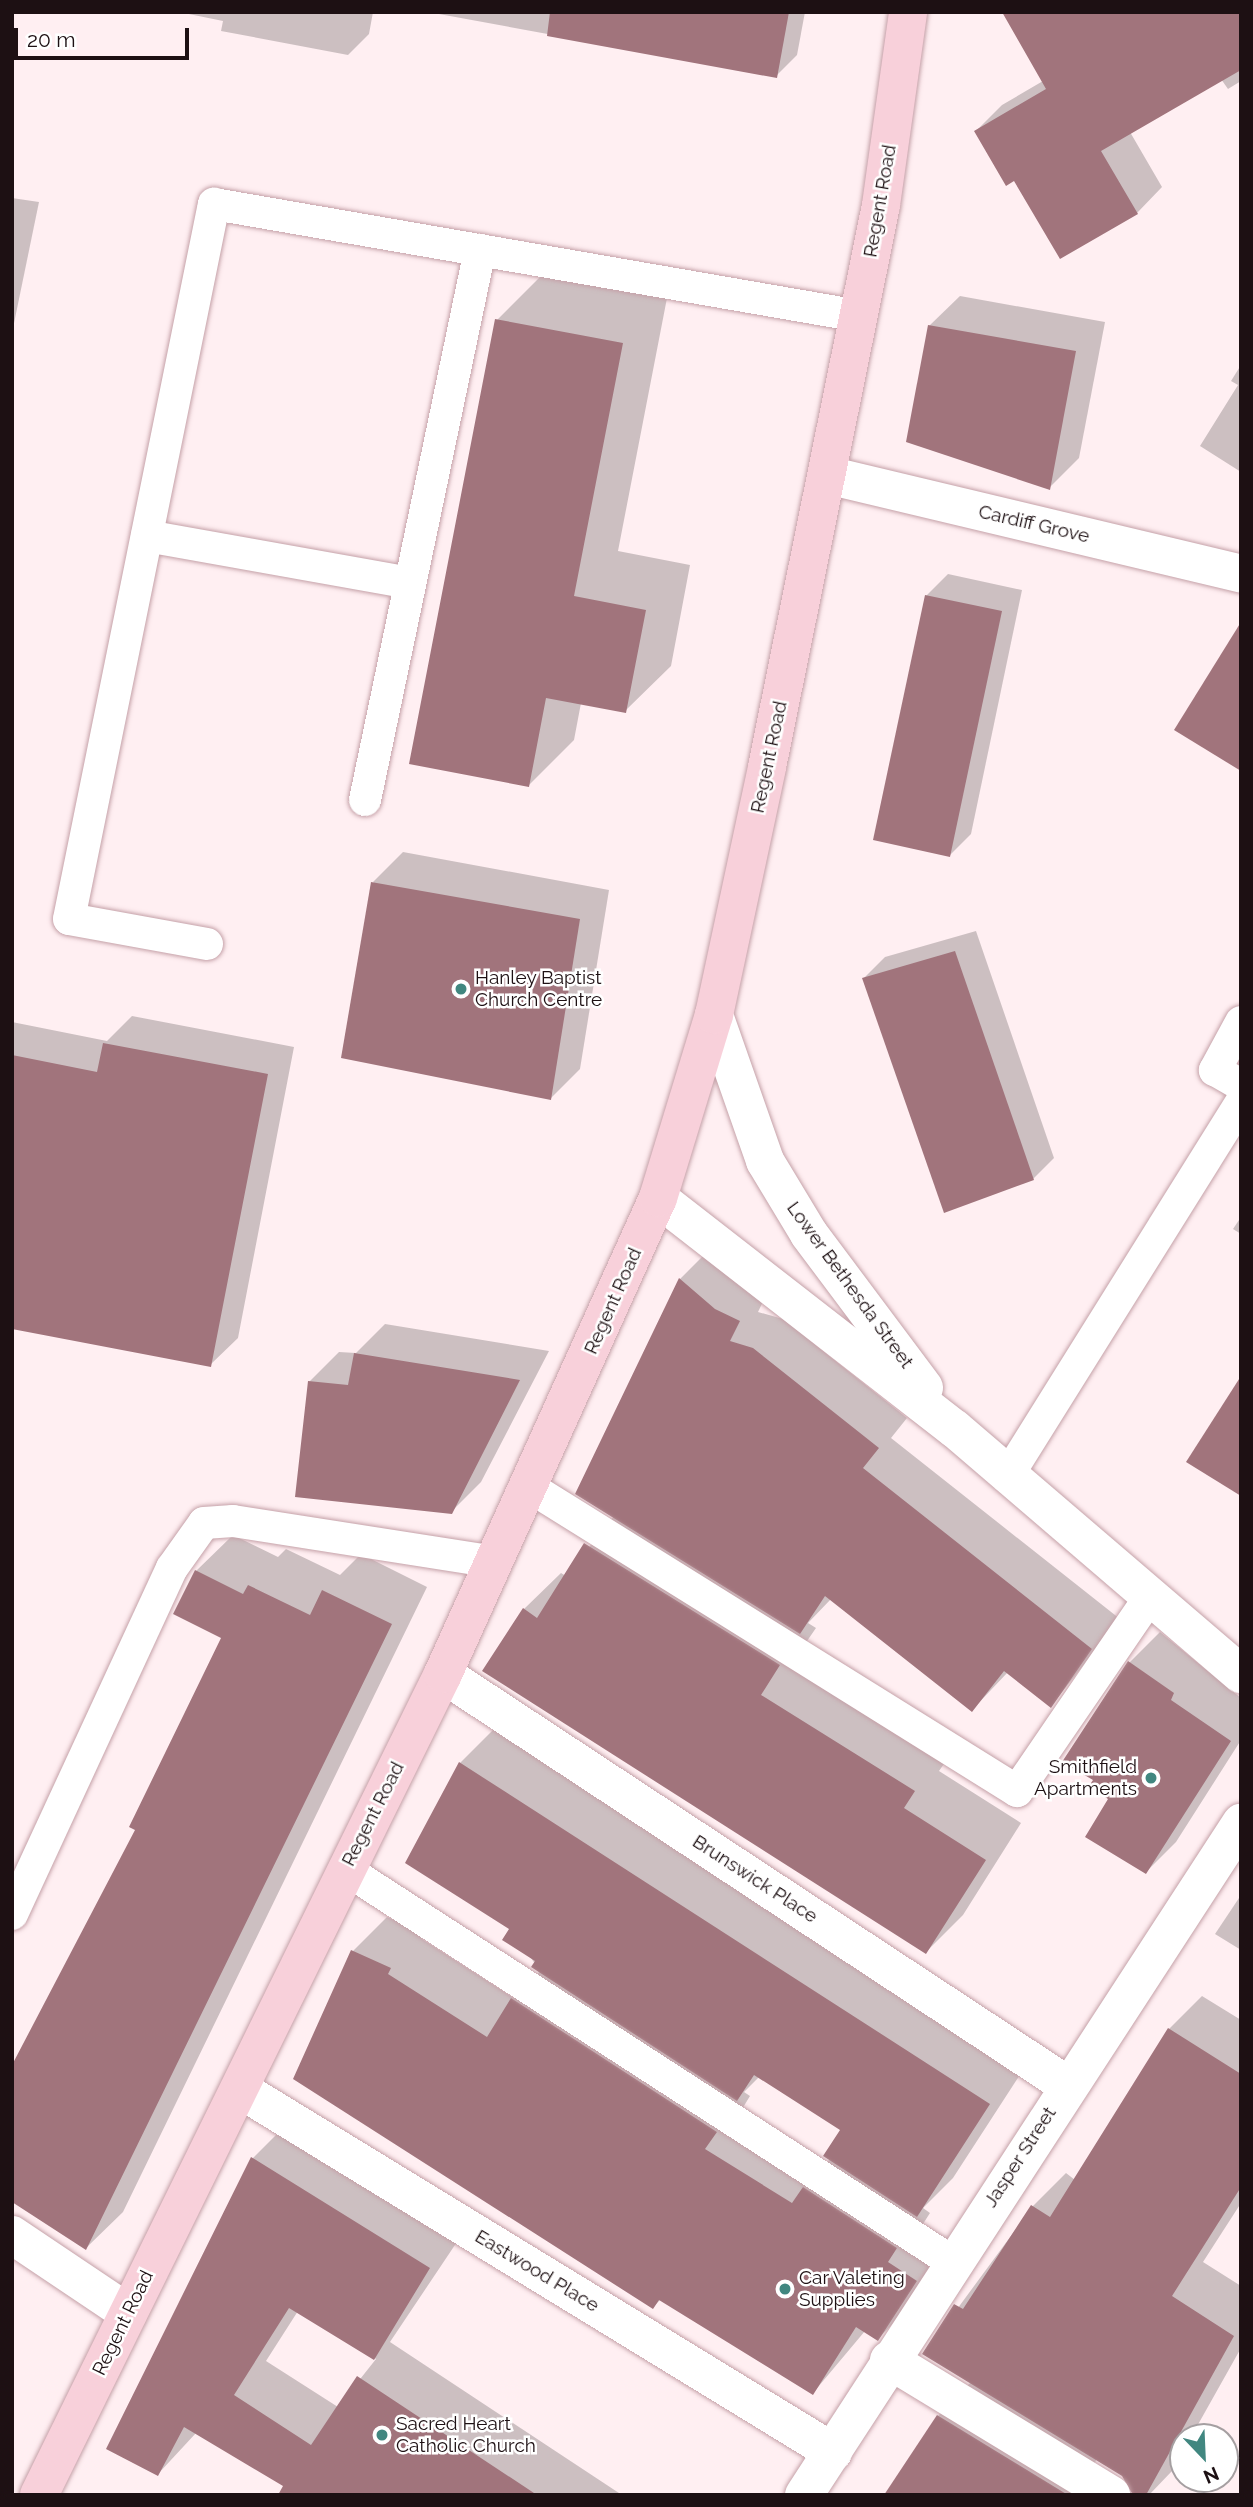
<!DOCTYPE html>
<style>
body{margin:0}
#map{position:relative;width:1253px;height:2507px;overflow:hidden;background:#ffeff2;font-family:Raleway,sans-serif}
div>[style]{position:absolute}
.shadow>*{inset:0;background:#0003}
.building>*{inset:0;background:#a1747c}
.roads{filter:drop-shadow(0 0 2px #c5a1a8) drop-shadow(0 0 2px #c5a1a8)}
.lane>*{height:32px;margin:-16px;padding:0 16px;transform-origin:16px;border-radius:16px;background:#fff}
.street>*{height:38px;margin:-19px;padding:0 19px;transform-origin:19px;border-radius:19px;background:#fff}
.secondary>*{height:38px;margin:-19px;padding:0 19px;transform-origin:19px;border-radius:19px;background:#f8d0da}
.dots>*{width:19px;height:19px;translate:-50% -50%;box-sizing:border-box;border:4px solid #fff;border-radius:50%}
span{translate:-50% -50%;white-space:nowrap;text-align:center;line-height:1.15;-webkit-text-stroke:5px #fff;paint-order:stroke}
.street-label{font-size:19px;color:#1d1013}
.poi-label{font-size:19px;color:#1d1013}
.left{translate:0 -50%;text-align:left}
.right{translate:-100% -50%;text-align:right}
.frame{position:absolute;inset:0;border:14px solid #1d1013;pointer-events:none}
.north{position:absolute;left:1169px;top:2423px;width:70px;height:70px;box-sizing:border-box;background:#fff;border:2px solid #a59fa1;border-radius:50%;rotate:157deg;font-size:19px;font-weight:700;line-height:28px;text-align:center;color:#1d1013}
.north::after{content:'';display:block;margin:auto;width:24px;height:32px;background:#418780;clip-path:polygon(50% 0,100% 100%,50% 72%,0 100%)}
.scale{position:absolute;left:14px;top:28px;width:175px;height:32px;box-sizing:border-box;border:4px solid #1d1013;border-top:0;padding-left:9px;font-size:21px;line-height:24px;white-space:nowrap;color:#1d1013;-webkit-text-stroke:5px #fff;paint-order:stroke}
</style>
<div id="map">
<div class="shadow">
<div style="clip-path:polygon(179px 12px,373px 12px,369px 34px,348px 55px,221px 31px,223px 21px)"></div>
<div style="clip-path:polygon(428px 12px,805px 12px,797px 55px,776px 76px)"></div>
<div style="clip-path:polygon(1241px 12px,1241px 81px,1228px 89px,1221px 79px,1130px 132px,1162px 187px,1137px 213px,1015px 179px,976px 131px,1002px 105px,1043px 81px)"></div>
<div style="clip-path:polygon(12px 198px,39px 202px,12px 333px)"></div>
<div style="clip-path:polygon(542px 275px,667px 298px,618px 551px,690px 565px,671px 666px,625px 711px,581px 703px,574px 740px,529px 785px,497px 320px)"></div>
<div style="clip-path:polygon(960px 296px,1105px 322px,1079px 458px,1049px 488px,929px 326px)"></div>
<div style="clip-path:polygon(1241px 365px,1241px 472px,1200px 446px,1238px 385px,1231px 381px)"></div>
<div style="clip-path:polygon(948px 574px,1022px 590px,971px 834px,950px 855px,926px 596px)"></div>
<div style="clip-path:polygon(403px 852px,609px 890px,580px 1069px,550px 1099px,373px 882px)"></div>
<div style="clip-path:polygon(976px 931px,1054px 1158px,1033px 1179px,864px 978px,885px 957px)"></div>
<div style="clip-path:polygon(132px 1016px,294px 1047px,238px 1338px,210px 1365px,12px 1327px,12px 1022px,107px 1041px)"></div>
<div style="clip-path:polygon(1241px 1217px,1241px 1234px,1233px 1229px)"></div>
<div style="clip-path:polygon(709px 1250px,768px 1291px,758px 1312px,783px 1319px,907px 1418px,891px 1438px,1120px 1619px,1051px 1706px,1008px 1672px,972px 1710px,831px 1599px,808px 1623px,816px 1628px,796px 1657px,951px 1754px,939px 1771px,1021px 1823px,963px 1915px,926px 1952px,524px 1609px,561px 1573px,566px 1576px,614px 1516px,680px 1279px)"></div>
<div style="clip-path:polygon(385px 1324px,549px 1351px,481px 1482px,451px 1512px,309px 1382px,339px 1352px,356px 1353px)"></div>
<div style="clip-path:polygon(233px 1535px,278px 1557px,286px 1549px,340px 1575px,361px 1554px,427px 1587px,123px 2212px,86px 2248px,137px 1830px,223px 1637px,196px 1571px)"></div>
<div style="clip-path:polygon(1160px 1632px,1241px 1698px,1241px 1740px,1176px 1842px,1146px 1872px,1110px 1798px,1096px 1780px,1065px 1762px,1130px 1662px)"></div>
<div style="clip-path:polygon(evenodd,497px 1726px,1025px 2067px,953px 2178px,923px 2208px,930px 2213px,921px 2227px,950px 2246px,912px 2304px,878px 2339px,865px 2331px,813px 2393px,661px 2299px,653px 2307px,353px 1951px,387px 1917px,425px 1933px,422px 1939px,514px 1998px,540px 1971px,511px 1929px,460px 1763px,497px 1726px,759px 2077px,843px 2130px,825px 2168px,739px 2114px,750px 2096px,744px 2092px,759px 2077px)"></div>
<div style="clip-path:polygon(1241px 1895px,1241px 1950px,1215px 1934px)"></div>
<div style="clip-path:polygon(1202px 1996px,1241px 2020px,1241px 2203px,1203px 2262px,1241px 2286px,1241px 2348px,1191px 2437px,1183px 2437px,1172px 2471px,1149px 2495px,1135px 2495px,1124px 2475px,1097px 2459px,1075px 2495px,886px 2495px,938px 2416px,971px 2382px,924px 2354px,1033px 2206px,1066px 2173px,1075px 2180px,1169px 2029px)"></div>
<div style="clip-path:polygon(evenodd,287px 2124px,463px 2233px,390px 2342px,622px 2495px,280px 2495px,286px 2486px,196px 2433px,158px 2474px,108px 2448px,253px 2158px,287px 2124px,298px 2311px,376px 2359px,338px 2407px,266px 2361px,298px 2311px)"></div>
</div>
<div class="building">
<div style="clip-path:polygon(550px 12px,789px 12px,777px 78px,547px 36px)"></div>
<div style="clip-path:polygon(1002px 12px,1241px 12px,1241px 70px,1101px 151px,1138px 214px,1060px 259px,1014px 181px,1006px 186px,974px 131px,1046px 89px)"></div>
<div style="clip-path:polygon(495px 319px,623px 343px,574px 596px,646px 610px,626px 713px,546px 698px,529px 787px,409px 764px)"></div>
<div style="clip-path:polygon(928px 325px,1076px 351px,1050px 490px,906px 442px)"></div>
<div style="clip-path:polygon(925px 595px,1002px 611px,950px 857px,873px 840px)"></div>
<div style="clip-path:polygon(1241px 622px,1241px 771px,1174px 730px)"></div>
<div style="clip-path:polygon(371px 882px,580px 919px,551px 1100px,341px 1058px)"></div>
<div style="clip-path:polygon(955px 951px,1034px 1180px,944px 1213px,862px 978px)"></div>
<div style="clip-path:polygon(103px 1043px,268px 1074px,211px 1367px,12px 1329px,12px 1055px,97px 1072px)"></div>
<div style="clip-path:polygon(679px 1278px,715px 1309px,740px 1321px,730px 1341px,753px 1348px,879px 1448px,863px 1468px,1092px 1649px,1051px 1708px,1004px 1671px,972px 1712px,825px 1596px,800px 1634px,575px 1494px)"></div>
<div style="clip-path:polygon(354px 1353px,520px 1380px,452px 1514px,295px 1497px,308px 1381px,348px 1385px)"></div>
<div style="clip-path:polygon(1241px 1376px,1241px 1496px,1186px 1462px)"></div>
<div style="clip-path:polygon(584px 1543px,780px 1665px,761px 1695px,915px 1791px,904px 1808px,986px 1860px,926px 1954px,482px 1671px,523px 1608px,537px 1618px)"></div>
<div style="clip-path:polygon(195px 1570px,243px 1594px,248px 1585px,310px 1615px,322px 1590px,392px 1624px,86px 2250px,12px 2202px,12px 2065px,135px 1830px,129px 1827px,221px 1638px,173px 1614px)"></div>
<div style="clip-path:polygon(1128px 1661px,1174px 1693px,1171px 1700px,1231px 1741px,1146px 1874px,1085px 1837px,1108px 1799px,1089px 1786px,1093px 1780px,1062px 1762px)"></div>
<div style="clip-path:polygon(459px 1762px,990px 2104px,917px 2217px,823px 2156px,840px 2130px,754px 2075px,737px 2101px,531px 1967px,535px 1961px,502px 1940px,509px 1929px,405px 1863px)"></div>
<div style="clip-path:polygon(351px 1950px,391px 1968px,388px 1974px,487px 2037px,511px 1998px,717px 2132px,705px 2149px,792px 2203px,803px 2187px,897px 2248px,888px 2262px,917px 2281px,878px 2341px,856px 2327px,813px 2395px,659px 2300px,653px 2309px,293px 2079px)"></div>
<div style="clip-path:polygon(1168px 2028px,1241px 2074px,1241px 2187px,1172px 2296px,1234px 2336px,1146px 2495px,1133px 2495px,1122px 2476px,922px 2354px,954px 2304px,963px 2309px,1031px 2205px,1050px 2217px)"></div>
<div style="clip-path:polygon(251px 2157px,430px 2268px,374px 2360px,289px 2308px,234px 2395px,311px 2445px,357px 2376px,537px 2495px,278px 2495px,283px 2486px,184px 2427px,158px 2476px,106px 2449px)"></div>
<div style="clip-path:polygon(937px 2415px,1068px 2495px,884px 2495px)"></div>
</div>
<div class="roads">
<div class="lane">
<div style="left:147px;top:536px;width:267px;rotate:10.1deg"></div>
<div style="left:365px;top:800px;width:562px;rotate:-78.19deg"></div>
<div style="left:207px;top:944px;width:140px;rotate:-169.7deg"></div>
<div style="left:69px;top:919px;width:730px;rotate:-78.54deg"></div>
<div style="left:214px;top:204px;width:655px;rotate:9.85deg"></div>
<div style="left:1241px;top:1022px;width:55px;rotate:118.4deg"></div>
<div style="left:1215px;top:1070px;width:30px;rotate:30deg"></div>
<div style="left:1007px;top:1477px;width:442px;rotate:-58deg"></div>
<div style="left:531px;top:1488px;width:573px;rotate:31.94deg"></div>
<div style="left:1017px;top:1791px;width:234px;rotate:-55.6deg"></div>
<div style="left:345px;top:1869px;width:722px;rotate:32.9deg"></div>
<div style="left:12px;top:1914px;width:381px;rotate:-65.2deg"></div>
<div style="left:172px;top:1568px;width:55px;rotate:-54.6deg"></div>
<div style="left:204px;top:1523px;width:29px;rotate:-4deg"></div>
<div style="left:233px;top:1521px;width:266px;rotate:8.9deg"></div>
</div>
<div class="street">
<div style="left:827px;top:475px;width:426px;rotate:13.4deg"></div>
<div style="left:714px;top:1015px;width:155px;rotate:70.7deg"></div>
<div style="left:765px;top:1161px;width:85px;rotate:58.9deg"></div>
<div style="left:809px;top:1234px;width:192px;rotate:53.2deg"></div>
<div style="left:658px;top:1198px;width:376px;rotate:37.9deg"></div>
<div style="left:955px;top:1429px;width:377px;rotate:40.6deg"></div>
<div style="left:443px;top:1674px;width:747px;rotate:33.37deg"></div>
<div style="left:241px;top:2090px;width:694px;rotate:31.45deg"></div>
<div style="left:12px;top:2235px;width:140px;rotate:33.9deg"></div>
<div style="left:889px;top:2360px;width:260px;rotate:31.3deg"></div>
<div style="left:804px;top:2495px;width:802px;rotate:-56.96deg"></div>
</div>
<div class="secondary">
<div style="left:39px;top:2495px;width:915px;rotate:-63.8deg"></div>
<div style="left:443px;top:1674px;width:522px;rotate:-65.69deg"></div>
<div style="left:658px;top:1198px;width:191px;rotate:-73deg"></div>
<div style="left:714px;top:1015px;width:254px;rotate:-77.9deg"></div>
<div style="left:767px;top:767px;width:573px;rotate:-78.53deg"></div>
<div style="left:881px;top:205px;width:195px;rotate:-82deg"></div>
</div>
</div>
<div class="dots">
<div style="left:461px;top:989px;background:#418780"></div>
<div style="left:1151px;top:1778px;background:#418780"></div>
<div style="left:785px;top:2289px;background:#418780"></div>
<div style="left:382px;top:2435px;background:#418780"></div>
</div>
<div class="street-label">
<span style="left:880px;top:201px;rotate:-80deg">Regent Road</span>
<span style="left:1034px;top:524px;rotate:13deg">Cardiff Grove</span>
<span style="left:769px;top:757px;rotate:-78deg">Regent Road</span>
<span style="left:850px;top:1285px;rotate:54deg">Lower Bethesda Street</span>
<span style="left:613px;top:1301px;rotate:-66deg">Regent Road</span>
<span style="left:373px;top:1814px;rotate:-63deg">Regent Road</span>
<span style="left:755px;top:1879px;rotate:33deg">Brunswick Place</span>
<span style="left:1020px;top:2157px;rotate:-57deg">Jasper Street</span>
<span style="left:537px;top:2271px;rotate:31deg">Eastwood Place</span>
<span style="left:123px;top:2323px;rotate:-64deg">Regent Road</span>
</div>
<div class="poi-label">
<span class="left" style="left:475px;top:989px">Hanley Baptist<br>Church Centre</span>
<span class="right" style="left:1137px;top:1778px">Smithfield<br>Apartments</span>
<span class="left" style="left:799px;top:2289px">Car Valeting<br>Supplies</span>
<span class="left" style="left:396px;top:2435px">Sacred Heart<br>Catholic Church</span>
</div>
<div class="frame"></div>
<div class="north">N</div>
<div class="scale">20 m</div>
</div>
